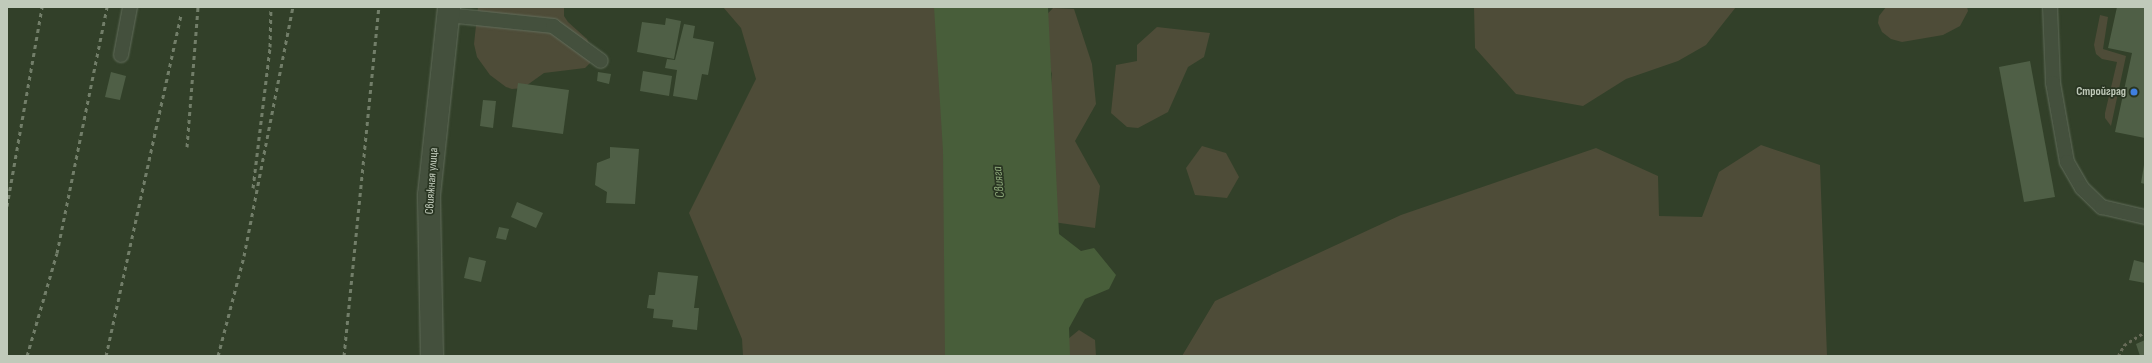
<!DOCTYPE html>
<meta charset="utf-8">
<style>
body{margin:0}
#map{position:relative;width:2152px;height:363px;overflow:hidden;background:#324029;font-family:"Sofia Sans Condensed",sans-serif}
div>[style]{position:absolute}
.green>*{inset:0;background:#4e4c38}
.water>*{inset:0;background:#485e3a}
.building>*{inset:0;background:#4f5f46}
.path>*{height:2.5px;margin-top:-1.25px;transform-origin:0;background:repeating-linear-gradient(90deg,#676b58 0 3px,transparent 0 6px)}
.roads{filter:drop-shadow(0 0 1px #626d5b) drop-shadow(0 0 1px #626d5b)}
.service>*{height:14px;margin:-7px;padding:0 7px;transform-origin:7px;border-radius:7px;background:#44503d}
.minor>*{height:22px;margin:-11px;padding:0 11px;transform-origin:11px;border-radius:11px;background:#44503d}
.rail>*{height:3px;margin-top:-1.5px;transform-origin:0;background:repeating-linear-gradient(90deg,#727e69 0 4px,transparent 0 8px)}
.dots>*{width:11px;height:11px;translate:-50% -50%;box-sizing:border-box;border:2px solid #293522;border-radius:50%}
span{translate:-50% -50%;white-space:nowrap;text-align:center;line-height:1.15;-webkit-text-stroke:3.5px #293522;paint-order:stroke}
.poi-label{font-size:12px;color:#c0caba;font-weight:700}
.right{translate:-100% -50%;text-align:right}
.street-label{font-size:12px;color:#c0caba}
.water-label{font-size:13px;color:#8aa577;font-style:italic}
.frame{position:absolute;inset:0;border:8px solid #c0caba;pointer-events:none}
</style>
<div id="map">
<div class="green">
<div style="clip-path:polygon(478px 7px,564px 7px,564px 16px,568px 22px,587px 39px,591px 49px,590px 63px,585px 68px,544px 73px,523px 88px,512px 89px,506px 87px,490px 75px,477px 57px,474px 44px)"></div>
<div style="clip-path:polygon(723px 7px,939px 7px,950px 356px,743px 356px,742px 339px,689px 213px,756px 79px,741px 28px)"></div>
<div style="clip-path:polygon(1474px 7px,1736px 7px,1706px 45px,1678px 61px,1626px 79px,1583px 106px,1516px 94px,1475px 48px)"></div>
<div style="clip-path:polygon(1886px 7px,1967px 7px,1968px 11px,1960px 26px,1943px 35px,1902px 42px,1891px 39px,1882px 32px,1878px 23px,1879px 16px)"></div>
<div style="clip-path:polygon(1053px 8px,1074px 9px,1092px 64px,1096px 104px,1075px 141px,1100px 186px,1095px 228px,1053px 222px,1048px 120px,1052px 74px,1036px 26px)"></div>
<div style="clip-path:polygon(2100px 15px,2108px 17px,2103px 49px,2126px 56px,2111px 126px,2105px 118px,2105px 113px,2117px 62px,2102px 59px,2096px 54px,2094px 45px)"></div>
<div style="clip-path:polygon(1157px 27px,1210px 33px,1204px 57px,1188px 67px,1168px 112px,1138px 128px,1127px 127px,1111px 113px,1116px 65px,1137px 61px,1137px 45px)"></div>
<div style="clip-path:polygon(1761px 145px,1820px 165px,1827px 356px,1182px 356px,1215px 301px,1401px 215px,1596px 148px,1658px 176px,1659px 216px,1702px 217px,1719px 172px)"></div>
<div style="clip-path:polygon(1202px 146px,1226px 153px,1239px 177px,1227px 198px,1195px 195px,1186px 168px)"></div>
<div style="clip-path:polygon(1079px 330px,1095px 340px,1096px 356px,1058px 356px,1057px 348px)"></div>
</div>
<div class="water">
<div style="clip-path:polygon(934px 7px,1048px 7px,1059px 234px,1081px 251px,1094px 248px,1116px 275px,1109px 289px,1085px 299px,1069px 328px,1070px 356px,945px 356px,943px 151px)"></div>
</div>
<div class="building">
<div style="clip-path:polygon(2117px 7px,2145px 7px,2145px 138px,2115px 132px,2132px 53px,2108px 48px)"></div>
<div style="clip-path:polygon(666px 18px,681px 21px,674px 59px,637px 52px,642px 22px,665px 25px)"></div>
<div style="clip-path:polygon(684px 24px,695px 26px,693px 38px,714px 42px,708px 75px,702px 74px,697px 100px,673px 96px,677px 70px,665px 68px,667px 59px,675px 60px)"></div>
<div style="clip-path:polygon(2030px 61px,2055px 197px,2024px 202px,1999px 67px)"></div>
<div style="clip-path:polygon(643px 71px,672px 76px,669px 96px,640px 91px)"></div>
<div style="clip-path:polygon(111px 72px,126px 76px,120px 100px,105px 97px)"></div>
<div style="clip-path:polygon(598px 72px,611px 74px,609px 84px,597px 81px)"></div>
<div style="clip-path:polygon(518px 83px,569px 90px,563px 134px,512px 127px)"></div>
<div style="clip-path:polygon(483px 100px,496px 101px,493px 128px,480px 126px)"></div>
<div style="clip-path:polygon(610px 147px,639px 149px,635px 204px,606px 203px,607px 192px,595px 185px,597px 163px,610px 158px)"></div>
<div style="clip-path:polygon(2144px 165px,2145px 165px,2145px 184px,2141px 183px)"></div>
<div style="clip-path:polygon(517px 202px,543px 213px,536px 228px,511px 217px)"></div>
<div style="clip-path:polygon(499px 227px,509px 229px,506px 240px,496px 238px)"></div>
<div style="clip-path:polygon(469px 257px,486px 261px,481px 282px,464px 278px)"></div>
<div style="clip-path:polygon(2134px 260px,2145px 263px,2145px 283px,2129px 280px)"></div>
<div style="clip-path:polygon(658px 272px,698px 276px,694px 308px,699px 308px,697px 330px,672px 327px,673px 320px,653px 318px,654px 309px,647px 308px,649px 295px,655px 295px)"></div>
<div style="clip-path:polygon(2145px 340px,2145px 356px,2140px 356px,2136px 344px)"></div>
</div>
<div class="path">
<div style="left:2118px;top:356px;width:13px;rotate:-61deg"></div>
<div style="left:2124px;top:345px;width:25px;rotate:-32deg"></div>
</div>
<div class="roads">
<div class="service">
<div style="left:2050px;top:7px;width:76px;rotate:87.7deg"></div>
<div style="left:2053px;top:83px;width:80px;rotate:80deg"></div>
<div style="left:2067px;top:162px;width:30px;rotate:60deg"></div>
<div style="left:2082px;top:188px;width:28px;rotate:44deg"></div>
<div style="left:2102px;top:207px;width:44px;rotate:13.1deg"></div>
<div style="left:447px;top:15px;width:107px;rotate:5.9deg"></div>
<div style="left:553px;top:26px;width:59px;rotate:36.1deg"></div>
<div style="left:121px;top:55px;width:49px;rotate:-79.4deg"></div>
</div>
<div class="minor">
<div style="left:432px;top:356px;width:161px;rotate:-91.1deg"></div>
<div style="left:429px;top:195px;width:189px;rotate:-83.9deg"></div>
</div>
</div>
<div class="rail">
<div style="left:187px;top:147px;width:140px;rotate:-85.5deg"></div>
<div style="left:253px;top:188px;width:142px;rotate:-83.1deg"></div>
<div style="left:270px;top:47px;width:40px;rotate:-88.6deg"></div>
<div style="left:7px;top:206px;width:202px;rotate:-80deg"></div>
<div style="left:27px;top:356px;width:107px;rotate:-73.8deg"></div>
<div style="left:57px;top:253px;width:251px;rotate:-78.5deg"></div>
<div style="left:106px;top:356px;width:349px;rotate:-77.6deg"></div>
<div style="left:218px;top:356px;width:103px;rotate:-75.4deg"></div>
<div style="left:244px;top:256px;width:254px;rotate:-78.9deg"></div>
<div style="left:344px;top:356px;width:351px;rotate:-84.3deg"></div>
</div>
<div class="dots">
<div style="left:2134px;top:92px;background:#3f7fe0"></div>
</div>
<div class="poi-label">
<span class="right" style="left:2126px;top:92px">Стройград</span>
</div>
<div class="street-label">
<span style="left:432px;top:181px;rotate:-86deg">Свияжная улица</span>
</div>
<div class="water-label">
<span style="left:999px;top:182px;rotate:-95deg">Свияга</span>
</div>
<div class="frame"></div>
</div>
